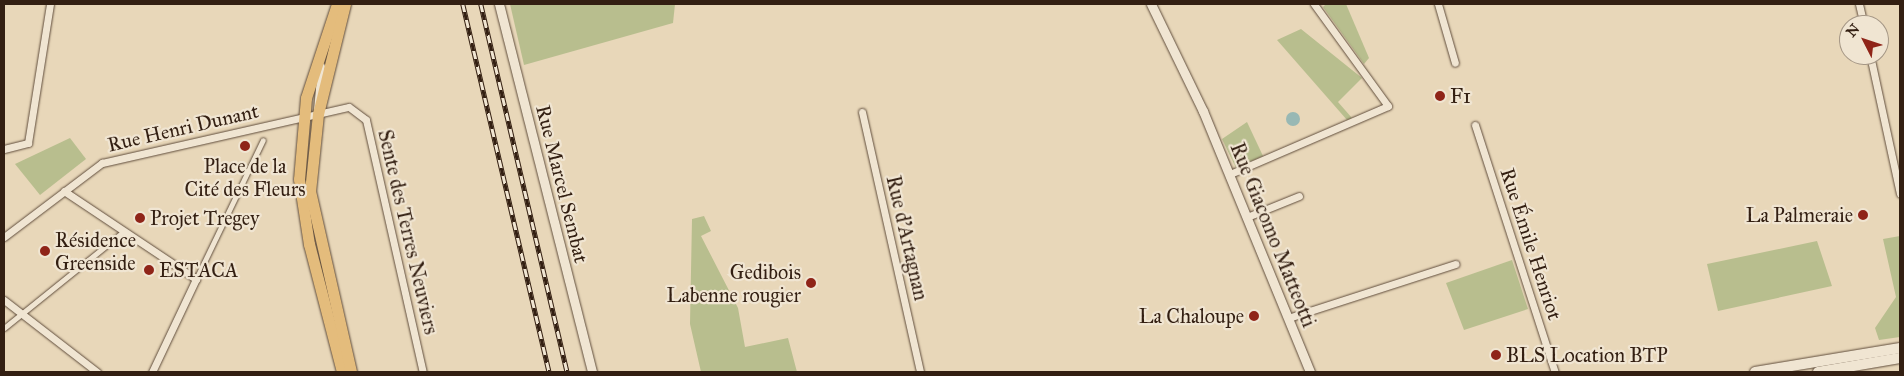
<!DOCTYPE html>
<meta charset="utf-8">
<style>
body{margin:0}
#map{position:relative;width:1904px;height:376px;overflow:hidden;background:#e8d7b9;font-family:"IM FELL Great Primer",serif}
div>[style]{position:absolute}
.green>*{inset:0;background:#b8be8e}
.water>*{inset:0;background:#98b8b4}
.round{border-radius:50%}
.roads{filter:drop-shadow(0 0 1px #604d3c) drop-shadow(0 0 1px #604d3c)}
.pedestrian>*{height:5px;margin:-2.5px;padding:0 2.5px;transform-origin:2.5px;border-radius:2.5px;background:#f0e5d2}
.minor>*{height:7px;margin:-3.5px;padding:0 3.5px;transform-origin:3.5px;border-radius:3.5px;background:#f0e5d2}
.tertiary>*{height:9px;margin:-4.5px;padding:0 4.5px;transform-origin:4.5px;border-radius:4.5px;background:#f0e5d2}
.secondary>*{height:10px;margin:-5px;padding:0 5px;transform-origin:5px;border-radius:5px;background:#f0e5d2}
.primary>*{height:11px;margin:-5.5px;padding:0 5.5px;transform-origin:5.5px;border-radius:5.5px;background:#e4bc7c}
.rail>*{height:4.5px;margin-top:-2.25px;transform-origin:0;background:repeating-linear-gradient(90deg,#f0e5d2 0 8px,#331f12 0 16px);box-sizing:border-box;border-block:1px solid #331f12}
.dots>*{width:14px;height:14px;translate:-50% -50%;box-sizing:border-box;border:2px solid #f0e5d2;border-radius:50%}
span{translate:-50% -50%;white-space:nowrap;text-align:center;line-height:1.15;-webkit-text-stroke:4.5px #f0e5d2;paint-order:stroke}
.poi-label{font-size:20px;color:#331f12}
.left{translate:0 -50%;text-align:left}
.right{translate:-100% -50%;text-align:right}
.street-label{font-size:20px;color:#331f12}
.frame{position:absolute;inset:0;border:5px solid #331f12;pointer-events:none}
.north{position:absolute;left:1839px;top:15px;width:50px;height:50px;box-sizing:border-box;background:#f0e5d2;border:1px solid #a49685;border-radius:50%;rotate:311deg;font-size:14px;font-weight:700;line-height:20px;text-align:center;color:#331f12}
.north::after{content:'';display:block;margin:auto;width:18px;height:22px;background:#8f2418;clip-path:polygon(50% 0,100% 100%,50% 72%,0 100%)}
</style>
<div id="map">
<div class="green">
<div style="clip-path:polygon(510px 4px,675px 4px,673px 23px,524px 65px)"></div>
<div style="clip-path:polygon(1326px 4px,1346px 4px,1369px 58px,1364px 64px,1323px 7px)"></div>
<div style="clip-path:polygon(1301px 29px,1362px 78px,1338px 102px,1352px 118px,1347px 120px,1277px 40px)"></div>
<div style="clip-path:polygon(1247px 122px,1263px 156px,1236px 168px,1222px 139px)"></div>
<div style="clip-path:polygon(70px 138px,86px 159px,40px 195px,15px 164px)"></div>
<div style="clip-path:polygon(704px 216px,711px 231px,701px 236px,738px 308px,745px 347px,788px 338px,797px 372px,701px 372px,690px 324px,692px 219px)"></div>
<div style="clip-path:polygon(1900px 236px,1900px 337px,1879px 340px,1875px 328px,1896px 297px,1883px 239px)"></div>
<div style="clip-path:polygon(1817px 241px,1832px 286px,1718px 311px,1707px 264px)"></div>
<div style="clip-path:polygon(1512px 260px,1528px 309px,1464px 330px,1446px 283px)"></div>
</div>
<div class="water">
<div class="round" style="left:1286px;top:112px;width:14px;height:14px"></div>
</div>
<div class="roads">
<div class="pedestrian">
<div style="left:196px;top:279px;width:154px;rotate:-64.3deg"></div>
<div style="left:4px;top:328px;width:154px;rotate:-38.9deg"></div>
</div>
<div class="minor">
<div style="left:1438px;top:4px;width:61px;rotate:73.9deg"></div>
<div style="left:1859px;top:4px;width:22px;rotate:77deg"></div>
<div style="left:1870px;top:55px;width:142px;rotate:77.8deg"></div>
<div style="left:317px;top:110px;width:44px;rotate:-84.8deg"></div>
<div style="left:862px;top:112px;width:266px;rotate:77.4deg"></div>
<div style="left:1475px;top:125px;width:260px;rotate:72.1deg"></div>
<div style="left:4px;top:149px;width:25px;rotate:-14deg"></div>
<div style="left:28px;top:143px;width:141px;rotate:-81deg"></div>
<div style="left:1230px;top:174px;width:172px;rotate:-23.3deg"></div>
<div style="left:1388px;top:106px;width:126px;rotate:-126deg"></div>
<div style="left:64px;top:191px;width:159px;rotate:33.7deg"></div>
<div style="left:196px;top:279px;width:103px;rotate:115.3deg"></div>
<div style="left:1247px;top:217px;width:56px;rotate:-22deg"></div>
<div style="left:4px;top:237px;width:123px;rotate:-37.1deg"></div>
<div style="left:102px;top:163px;width:253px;rotate:-12.8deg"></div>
<div style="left:349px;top:107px;width:21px;rotate:37deg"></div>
<div style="left:366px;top:120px;width:258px;rotate:77.3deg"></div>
<div style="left:4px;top:300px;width:118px;rotate:37.7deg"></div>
<div style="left:1288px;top:318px;width:176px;rotate:-17.9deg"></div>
</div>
<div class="tertiary">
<div style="left:499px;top:4px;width:380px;rotate:75.8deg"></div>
<div style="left:1151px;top:4px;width:119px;rotate:64.1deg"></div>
<div style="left:1203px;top:111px;width:282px;rotate:67.7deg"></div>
</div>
<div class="secondary">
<div style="left:1755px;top:372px;width:147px;rotate:-9.4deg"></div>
<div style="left:1818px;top:372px;width:83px;rotate:-9.7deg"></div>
</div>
<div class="primary">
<div style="left:337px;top:4px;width:99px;rotate:108.3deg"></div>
<div style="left:306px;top:98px;width:81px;rotate:94.9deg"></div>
<div style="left:299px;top:179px;width:66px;rotate:81.3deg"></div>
<div style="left:309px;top:244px;width:132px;rotate:75.5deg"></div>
<div style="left:345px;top:4px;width:113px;rotate:103.8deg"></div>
<div style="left:318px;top:114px;width:77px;rotate:95.9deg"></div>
<div style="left:310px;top:191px;width:186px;rotate:77.2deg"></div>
</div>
</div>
<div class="rail">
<div style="left:463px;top:4px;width:378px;rotate:76.8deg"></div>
<div style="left:481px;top:4px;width:378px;rotate:76.8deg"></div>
</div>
<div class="dots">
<div style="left:1440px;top:96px;background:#8f2418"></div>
<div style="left:245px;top:146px;background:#8f2418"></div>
<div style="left:1863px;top:215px;background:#8f2418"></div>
<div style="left:140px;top:218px;background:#8f2418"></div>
<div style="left:45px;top:251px;background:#8f2418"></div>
<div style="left:149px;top:270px;background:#8f2418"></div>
<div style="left:811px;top:283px;background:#8f2418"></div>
<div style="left:1254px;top:316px;background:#8f2418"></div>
<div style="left:1496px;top:355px;background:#8f2418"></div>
</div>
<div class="poi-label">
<span class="left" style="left:1450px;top:96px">F1</span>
<span style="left:245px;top:178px">Place de la<br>Cité des Fleurs</span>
<span class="right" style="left:1853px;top:215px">La Palmeraie</span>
<span class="left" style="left:150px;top:218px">Projet Tregey</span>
<span class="left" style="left:55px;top:252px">Résidence<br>Greenside</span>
<span class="left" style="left:159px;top:270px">ESTACA</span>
<span class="right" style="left:801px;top:284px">Gedibois<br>Labenne rougier</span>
<span class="right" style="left:1244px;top:316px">La Chaloupe</span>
<span class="left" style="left:1506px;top:355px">BLS Location BTP</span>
</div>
<div class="street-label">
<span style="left:183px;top:128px;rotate:-13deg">Rue Henri Dunant</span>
<span style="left:562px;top:184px;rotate:76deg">Rue Marcel Sembat</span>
<span style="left:408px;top:232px;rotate:77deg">Sente des Terres Neuviers</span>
<span style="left:1273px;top:235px;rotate:68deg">Rue Giacomo Matteotti</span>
<span style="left:907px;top:238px;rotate:77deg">Rue d'Artagnan</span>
<span style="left:1531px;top:244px;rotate:72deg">Rue Émile Henriot</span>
</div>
<div class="frame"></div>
<div class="north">N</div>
</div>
